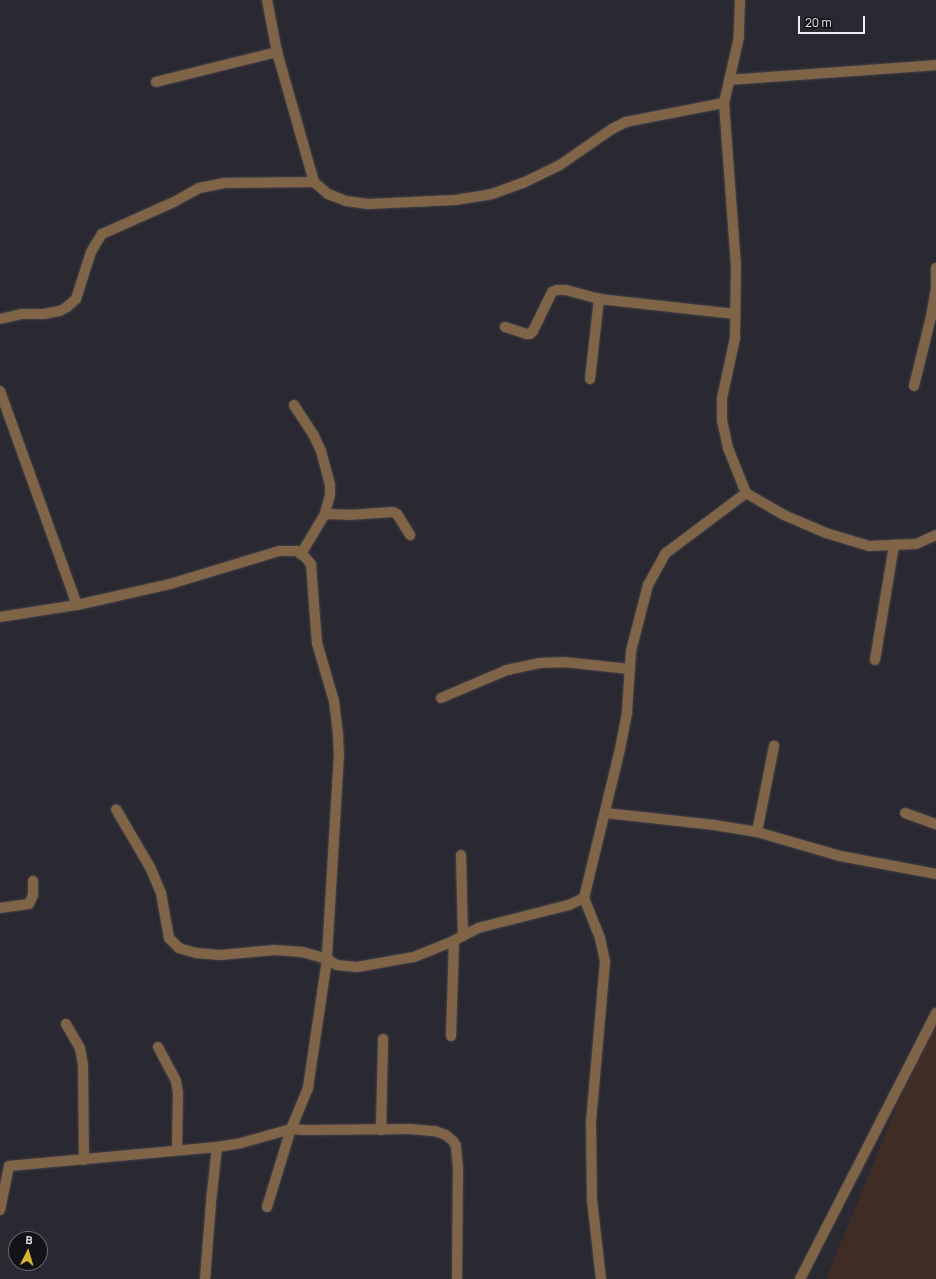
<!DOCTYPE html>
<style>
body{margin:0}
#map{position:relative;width:936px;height:1279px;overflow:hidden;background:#2a2831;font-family:Manrope,sans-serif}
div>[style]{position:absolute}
.industrial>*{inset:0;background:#3f2d25}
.roads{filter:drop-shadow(0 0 1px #46444c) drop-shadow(0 0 1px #46444c)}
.minor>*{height:10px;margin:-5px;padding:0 5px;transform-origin:5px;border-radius:5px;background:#806447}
span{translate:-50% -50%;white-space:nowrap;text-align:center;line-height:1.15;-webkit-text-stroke:4px #131216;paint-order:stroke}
.north{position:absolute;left:8px;top:1231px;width:40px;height:40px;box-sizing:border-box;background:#131216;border:1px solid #6b6a6f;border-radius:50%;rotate:5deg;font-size:11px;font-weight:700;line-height:16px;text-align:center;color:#efeef4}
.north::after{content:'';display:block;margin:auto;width:14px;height:18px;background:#d4b635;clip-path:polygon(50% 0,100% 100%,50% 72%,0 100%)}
.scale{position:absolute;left:798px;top:16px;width:67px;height:18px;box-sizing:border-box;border:2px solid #efeef4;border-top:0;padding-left:5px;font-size:12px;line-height:14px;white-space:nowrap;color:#efeef4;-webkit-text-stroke:3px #131216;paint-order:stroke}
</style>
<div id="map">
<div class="industrial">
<div style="clip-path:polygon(936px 1010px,936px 1279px,826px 1279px)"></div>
</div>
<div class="roads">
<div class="minor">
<div style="left:267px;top:0;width:53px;rotate:79.1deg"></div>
<div style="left:277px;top:52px;width:135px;rotate:74.1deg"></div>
<div style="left:314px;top:182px;width:18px;rotate:41deg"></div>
<div style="left:328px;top:194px;width:19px;rotate:21deg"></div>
<div style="left:346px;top:201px;width:22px;rotate:8deg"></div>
<div style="left:368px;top:204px;width:87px;rotate:-2.6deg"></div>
<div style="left:455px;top:200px;width:37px;rotate:-9deg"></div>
<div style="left:492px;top:194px;width:33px;rotate:-20deg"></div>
<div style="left:523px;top:183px;width:41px;rotate:-25.9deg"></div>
<div style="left:560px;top:165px;width:63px;rotate:-34.7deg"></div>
<div style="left:612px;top:129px;width:16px;rotate:-27deg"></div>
<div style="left:626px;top:122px;width:100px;rotate:-11deg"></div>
<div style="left:740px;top:0;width:37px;rotate:92deg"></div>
<div style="left:739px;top:37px;width:68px;rotate:102.8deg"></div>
<div style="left:724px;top:103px;width:162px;rotate:85.8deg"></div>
<div style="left:736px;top:265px;width:73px;rotate:90.8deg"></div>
<div style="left:735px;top:338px;width:61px;rotate:102.2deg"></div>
<div style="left:722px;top:398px;width:22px;rotate:90deg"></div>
<div style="left:722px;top:420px;width:29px;rotate:78deg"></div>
<div style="left:728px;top:448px;width:48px;rotate:68.2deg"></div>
<div style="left:729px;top:80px;width:208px;rotate:-4.1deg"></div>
<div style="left:156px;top:82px;width:125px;rotate:-13.9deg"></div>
<div style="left:0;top:319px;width:22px;rotate:-13deg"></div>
<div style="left:21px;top:314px;width:23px"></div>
<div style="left:44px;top:314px;width:16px;rotate:-11deg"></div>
<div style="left:60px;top:311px;width:8px;rotate:-30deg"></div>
<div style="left:67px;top:307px;width:12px;rotate:-42deg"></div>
<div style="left:76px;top:299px;width:49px;rotate:-72.3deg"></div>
<div style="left:91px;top:252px;width:21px;rotate:-59deg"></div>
<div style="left:102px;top:234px;width:79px;rotate:-24deg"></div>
<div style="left:174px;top:202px;width:29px;rotate:-29deg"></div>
<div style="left:199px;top:188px;width:25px;rotate:-11deg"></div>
<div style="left:224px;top:183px;width:90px;rotate:-0.6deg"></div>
<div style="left:505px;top:327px;width:23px;rotate:18deg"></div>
<div style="left:527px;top:334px;width:3px"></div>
<div style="left:530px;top:334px;width:4px;rotate:-45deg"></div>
<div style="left:533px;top:331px;width:43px;rotate:-64deg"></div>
<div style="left:552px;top:292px;width:5px;rotate:-22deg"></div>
<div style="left:557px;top:290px;width:9px"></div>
<div style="left:566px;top:290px;width:34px;rotate:15deg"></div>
<div style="left:590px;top:379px;width:81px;rotate:-83.6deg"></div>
<div style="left:599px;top:299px;width:137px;rotate:6.3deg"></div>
<div style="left:914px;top:386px;width:71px;rotate:-76.2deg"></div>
<div style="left:931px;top:317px;width:27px;rotate:-80deg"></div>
<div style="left:936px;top:290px;width:22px;rotate:-90deg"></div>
<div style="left:0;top:391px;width:227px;rotate:70.2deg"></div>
<div style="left:294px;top:405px;width:37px;rotate:57deg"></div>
<div style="left:314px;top:436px;width:17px;rotate:65deg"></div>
<div style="left:321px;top:451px;width:35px;rotate:75deg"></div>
<div style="left:330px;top:485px;width:10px;rotate:90deg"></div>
<div style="left:330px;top:495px;width:20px;rotate:105deg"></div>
<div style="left:325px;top:514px;width:47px;rotate:121deg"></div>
<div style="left:325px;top:514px;width:24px;rotate:2deg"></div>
<div style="left:349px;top:515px;width:44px;rotate:-3.9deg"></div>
<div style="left:393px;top:512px;width:4px;rotate:27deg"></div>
<div style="left:397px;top:514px;width:25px;rotate:58deg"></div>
<div style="left:0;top:617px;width:78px;rotate:-8.9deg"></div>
<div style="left:77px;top:605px;width:95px;rotate:-12.7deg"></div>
<div style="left:170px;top:584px;width:114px;rotate:-16.8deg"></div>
<div style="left:279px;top:551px;width:18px"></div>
<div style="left:297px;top:551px;width:9px;rotate:36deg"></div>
<div style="left:304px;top:556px;width:11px;rotate:49deg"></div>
<div style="left:311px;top:564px;width:79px;rotate:85.7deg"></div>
<div style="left:317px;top:643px;width:60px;rotate:73.7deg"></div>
<div style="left:334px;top:701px;width:35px;rotate:83deg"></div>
<div style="left:338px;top:736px;width:18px;rotate:87deg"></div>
<div style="left:339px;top:754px;width:205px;rotate:93.4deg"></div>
<div style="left:327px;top:959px;width:26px;rotate:-164deg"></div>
<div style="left:302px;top:952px;width:28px;rotate:-176deg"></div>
<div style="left:274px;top:950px;width:54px;rotate:174.7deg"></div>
<div style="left:220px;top:955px;width:24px;rotate:-175deg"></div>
<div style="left:196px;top:953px;width:18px;rotate:-164deg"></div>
<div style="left:179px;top:948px;width:14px;rotate:-135deg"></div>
<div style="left:169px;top:938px;width:46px;rotate:-100.1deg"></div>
<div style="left:161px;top:893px;width:26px;rotate:-113deg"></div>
<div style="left:151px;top:869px;width:69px;rotate:-120.3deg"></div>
<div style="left:875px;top:660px;width:117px;rotate:-80.6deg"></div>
<div style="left:441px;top:698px;width:72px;rotate:-23deg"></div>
<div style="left:507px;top:670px;width:33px;rotate:-12deg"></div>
<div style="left:539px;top:663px;width:24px;rotate:-2deg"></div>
<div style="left:563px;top:662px;width:67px;rotate:6deg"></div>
<div style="left:605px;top:813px;width:110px;rotate:6.3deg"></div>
<div style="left:714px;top:825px;width:44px;rotate:9.2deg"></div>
<div style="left:757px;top:832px;width:86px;rotate:16.1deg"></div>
<div style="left:840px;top:856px;width:98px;rotate:10.6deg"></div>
<div style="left:905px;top:813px;width:33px;rotate:20deg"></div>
<div style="left:757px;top:832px;width:88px;rotate:-78.8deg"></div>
<div style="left:461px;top:855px;width:81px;rotate:88.6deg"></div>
<div style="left:584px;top:898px;width:43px;rotate:68.2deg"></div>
<div style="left:600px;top:938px;width:25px;rotate:78deg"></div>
<div style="left:605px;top:962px;width:161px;rotate:95deg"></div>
<div style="left:591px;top:1122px;width:78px;rotate:89.3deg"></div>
<div style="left:592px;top:1200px;width:80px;rotate:83.5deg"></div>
<div style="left:0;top:908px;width:29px;rotate:-8deg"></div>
<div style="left:29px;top:904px;width:10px;rotate:-66deg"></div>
<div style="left:33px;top:895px;width:14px;rotate:-90deg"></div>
<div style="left:66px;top:1024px;width:28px;rotate:60deg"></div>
<div style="left:80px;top:1048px;width:17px;rotate:80deg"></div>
<div style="left:83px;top:1065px;width:95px;rotate:89.4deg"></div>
<div style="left:451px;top:1036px;width:95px;rotate:-88.2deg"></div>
<div style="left:158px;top:1047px;width:38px;rotate:62deg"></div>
<div style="left:176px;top:1081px;width:12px;rotate:81deg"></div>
<div style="left:178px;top:1093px;width:57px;rotate:91deg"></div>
<div style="left:381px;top:1130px;width:91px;rotate:-88.7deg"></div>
<div style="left:267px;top:1207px;width:82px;rotate:-72.9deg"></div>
<div style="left:291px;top:1129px;width:15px;rotate:4deg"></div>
<div style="left:306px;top:1130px;width:104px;rotate:-0.6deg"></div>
<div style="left:410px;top:1129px;width:25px;rotate:5deg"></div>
<div style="left:435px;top:1131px;width:12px;rotate:20deg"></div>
<div style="left:446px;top:1135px;width:9px;rotate:41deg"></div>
<div style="left:453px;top:1141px;width:6px;rotate:59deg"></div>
<div style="left:456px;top:1146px;width:21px;rotate:85deg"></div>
<div style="left:458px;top:1167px;width:112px;rotate:90.5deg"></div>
<div style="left:0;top:1210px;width:45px;rotate:-78.4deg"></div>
<div style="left:9px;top:1166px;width:209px;rotate:-5.2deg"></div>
<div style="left:217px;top:1147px;width:24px;rotate:-9deg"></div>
<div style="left:241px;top:1143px;width:52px;rotate:-15.6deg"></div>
<div style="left:291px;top:1129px;width:44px;rotate:-67.5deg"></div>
<div style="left:308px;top:1088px;width:130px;rotate:-81.6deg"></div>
<div style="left:327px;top:959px;width:12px;rotate:31deg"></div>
<div style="left:337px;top:965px;width:20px;rotate:6deg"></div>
<div style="left:357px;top:967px;width:58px;rotate:-10deg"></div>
<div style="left:414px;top:957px;width:35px;rotate:-22deg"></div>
<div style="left:447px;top:944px;width:35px;rotate:-27deg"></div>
<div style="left:478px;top:928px;width:94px;rotate:-14.2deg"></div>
<div style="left:569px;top:905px;width:17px;rotate:-25deg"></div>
<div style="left:584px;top:898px;width:153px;rotate:-76.4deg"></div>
<div style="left:620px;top:749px;width:38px;rotate:-79deg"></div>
<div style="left:627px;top:712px;width:61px;rotate:-86.2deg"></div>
<div style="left:631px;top:651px;width:68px;rotate:-75.6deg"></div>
<div style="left:648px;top:585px;width:37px;rotate:-61deg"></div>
<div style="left:666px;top:553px;width:100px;rotate:-36.9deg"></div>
<div style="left:746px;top:493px;width:44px;rotate:30.1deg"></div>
<div style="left:784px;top:515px;width:46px;rotate:23.2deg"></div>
<div style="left:826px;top:533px;width:45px;rotate:16.8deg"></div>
<div style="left:869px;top:546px;width:47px;rotate:-2.4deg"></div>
<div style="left:916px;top:544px;width:22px;rotate:-24deg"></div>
<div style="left:205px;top:1279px;width:77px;rotate:-85.5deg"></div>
<div style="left:211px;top:1202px;width:55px;rotate:-83.8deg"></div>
<div style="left:800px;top:1279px;width:299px;rotate:-62.9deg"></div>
</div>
</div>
<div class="north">B</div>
<div class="scale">20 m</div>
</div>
